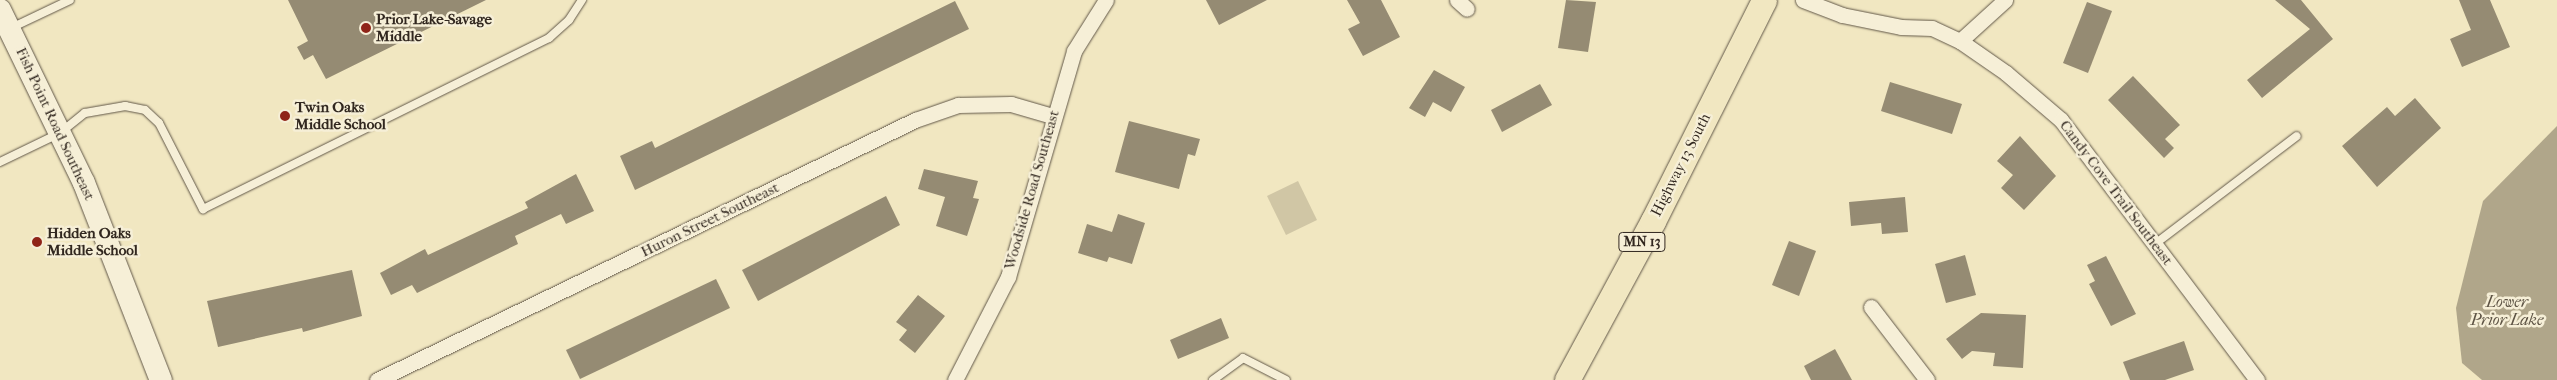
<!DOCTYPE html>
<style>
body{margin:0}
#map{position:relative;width:2557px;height:380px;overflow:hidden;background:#f1e7c1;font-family:"IM FELL French Canon",serif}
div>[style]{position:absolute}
.green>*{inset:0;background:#d0c6a5}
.water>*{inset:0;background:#b0a68a}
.building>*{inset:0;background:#958b73}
.roads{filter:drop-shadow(0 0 1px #615748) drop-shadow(0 0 1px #615748)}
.lane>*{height:8px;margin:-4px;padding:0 4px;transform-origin:4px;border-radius:4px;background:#f6efd7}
.street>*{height:15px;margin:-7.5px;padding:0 7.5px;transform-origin:7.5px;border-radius:7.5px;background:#f6efd7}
.secondary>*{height:22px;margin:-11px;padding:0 11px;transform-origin:11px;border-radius:11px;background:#f6efd7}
.primary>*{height:25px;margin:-12.5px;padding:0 12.5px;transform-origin:12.5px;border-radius:12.5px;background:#f1e7c1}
.dots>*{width:14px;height:14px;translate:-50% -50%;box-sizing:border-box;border:2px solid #f6efd7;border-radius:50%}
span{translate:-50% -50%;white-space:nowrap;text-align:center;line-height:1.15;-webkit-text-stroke:5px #f6efd7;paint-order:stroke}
.shield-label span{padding:1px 4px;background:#f6efd7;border:1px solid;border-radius:4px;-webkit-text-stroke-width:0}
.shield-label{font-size:14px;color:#31271f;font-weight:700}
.poi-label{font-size:15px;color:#31271f;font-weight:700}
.left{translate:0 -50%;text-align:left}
.street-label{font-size:15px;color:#31271f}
.water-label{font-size:16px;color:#5d5344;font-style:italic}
</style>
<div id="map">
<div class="green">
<div style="clip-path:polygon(1298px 181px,1317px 220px,1286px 235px,1267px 196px)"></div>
</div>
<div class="water">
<div style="clip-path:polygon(2557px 126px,2557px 380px,2482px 380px,2462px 363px,2456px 308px,2483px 201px)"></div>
</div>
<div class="building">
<div style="clip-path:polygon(288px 0,486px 0,326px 79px,313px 55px,304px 60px,297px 47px,308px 41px)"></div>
<div style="clip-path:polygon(1206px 0,1267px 0,1219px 25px)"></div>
<div style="clip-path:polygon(1347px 0,1381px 0,1400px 37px,1363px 56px,1348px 29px,1360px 23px)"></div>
<div style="clip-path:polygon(1566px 0,1596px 2px,1588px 52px,1558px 48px)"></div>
<div style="clip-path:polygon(2275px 0,2301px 0,2333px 39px,2262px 98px,2247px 80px,2310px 29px)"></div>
<div style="clip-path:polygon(2459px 0,2490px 0,2510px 47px,2462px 67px,2450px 39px,2471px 30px)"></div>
<div style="clip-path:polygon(955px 1px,969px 29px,635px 190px,620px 156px,652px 141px,655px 148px)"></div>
<div style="clip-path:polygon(2087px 2px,2112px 11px,2088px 73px,2063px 63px)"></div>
<div style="clip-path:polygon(1434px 70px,1465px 87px,1451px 112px,1433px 102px,1425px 117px,1409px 108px)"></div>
<div style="clip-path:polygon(2133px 76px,2180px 125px,2165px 139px,2174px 148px,2164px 158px,2108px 100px)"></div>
<div style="clip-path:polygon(1890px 82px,1962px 104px,1952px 134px,1881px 111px)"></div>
<div style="clip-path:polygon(1540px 84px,1552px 105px,1502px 132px,1491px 110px)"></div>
<div style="clip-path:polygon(2415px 98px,2441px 128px,2377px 187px,2342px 146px,2387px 107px,2395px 116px)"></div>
<div style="clip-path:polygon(1129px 121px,1200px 139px,1195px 156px,1188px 154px,1179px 189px,1115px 172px)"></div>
<div style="clip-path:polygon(2020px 136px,2056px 176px,2024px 210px,2001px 188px,2013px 175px,1997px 161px)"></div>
<div style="clip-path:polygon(924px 169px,978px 181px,973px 198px,979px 199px,967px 236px,936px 226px,945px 197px,918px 189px)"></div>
<div style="clip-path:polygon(576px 174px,594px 211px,566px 224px,561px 214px,515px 236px,518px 244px,417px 293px,412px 285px,391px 295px,380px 273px,425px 249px,428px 255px,528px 208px,525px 202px)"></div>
<div style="clip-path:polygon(886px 196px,900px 225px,758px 301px,742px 270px)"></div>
<div style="clip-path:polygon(1905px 197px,1908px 232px,1882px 234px,1881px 223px,1851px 226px,1849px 202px)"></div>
<div style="clip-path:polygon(1118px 214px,1145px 223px,1132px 264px,1109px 257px,1107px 262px,1078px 253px,1087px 224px,1112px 232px)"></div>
<div style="clip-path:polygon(1789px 241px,1816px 251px,1799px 296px,1772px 285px)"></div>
<div style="clip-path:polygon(1965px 255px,1976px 295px,1946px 303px,1935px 264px)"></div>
<div style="clip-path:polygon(2106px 256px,2136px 314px,2111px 326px,2089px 284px,2095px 281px,2087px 265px)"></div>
<div style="clip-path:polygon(352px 270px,362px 316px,303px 332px,302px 328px,218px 347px,207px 301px)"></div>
<div style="clip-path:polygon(716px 279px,730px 308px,580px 379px,566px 350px)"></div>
<div style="clip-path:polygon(918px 295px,945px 316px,915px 353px,899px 340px,907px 330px,896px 322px)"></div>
<div style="clip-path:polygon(1981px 313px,2026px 315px,2023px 368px,1993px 366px,1995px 353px,1972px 351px,1962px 359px,1946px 339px)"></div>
<div style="clip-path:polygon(1221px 318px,1229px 338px,1178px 359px,1170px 340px)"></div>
<div style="clip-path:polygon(2184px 341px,2194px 370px,2165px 380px,2130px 380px,2123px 362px)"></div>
<div style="clip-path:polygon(1835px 349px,1852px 380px,1811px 380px,1804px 366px)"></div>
</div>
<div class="roads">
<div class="lane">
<div style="left:11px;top:28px;width:65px;rotate:-25.4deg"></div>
<div style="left:0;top:162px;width:67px;rotate:-25.8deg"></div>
<div style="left:60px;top:133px;width:32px;rotate:-39deg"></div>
<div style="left:85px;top:113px;width:41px;rotate:-9.9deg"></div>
<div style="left:125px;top:106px;width:20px;rotate:11deg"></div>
<div style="left:145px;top:110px;width:19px;rotate:43deg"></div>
<div style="left:159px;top:123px;width:97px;rotate:62.9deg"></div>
<div style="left:203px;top:209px;width:386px;rotate:-26.3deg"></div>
<div style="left:549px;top:38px;width:27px;rotate:-42deg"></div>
<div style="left:569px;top:20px;width:24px;rotate:-57deg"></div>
<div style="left:2155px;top:244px;width:178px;rotate:-37.3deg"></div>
<div style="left:1213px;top:380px;width:37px;rotate:-36deg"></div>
<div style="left:1243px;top:358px;width:48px;rotate:27.1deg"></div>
</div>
<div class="street">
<div style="left:1457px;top:0;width:13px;rotate:42deg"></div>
<div style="left:1803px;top:0;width:42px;rotate:21deg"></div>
<div style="left:1842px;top:15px;width:60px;rotate:11.5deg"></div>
<div style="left:1901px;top:27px;width:31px;rotate:2deg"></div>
<div style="left:1932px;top:28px;width:31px;rotate:25deg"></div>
<div style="left:1960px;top:41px;width:56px;rotate:34.8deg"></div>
<div style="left:2006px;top:73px;width:72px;rotate:40.5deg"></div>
<div style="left:2061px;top:120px;width:326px;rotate:53deg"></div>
<div style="left:1960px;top:41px;width:61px;rotate:-42.3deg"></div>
<div style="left:1871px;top:307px;width:92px;rotate:52.5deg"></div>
<div style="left:377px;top:380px;width:598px;rotate:-25.79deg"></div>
<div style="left:915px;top:120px;width:46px;rotate:-19.2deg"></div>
<div style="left:958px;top:105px;width:53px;rotate:-1.1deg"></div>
<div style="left:1011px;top:104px;width:43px;rotate:16.3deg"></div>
<div style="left:955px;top:380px;width:116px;rotate:-62.8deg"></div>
<div style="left:1008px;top:277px;width:235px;rotate:-73.7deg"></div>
<div style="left:1074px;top:51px;width:60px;rotate:-57.9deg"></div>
</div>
<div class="secondary">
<div style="left:0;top:10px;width:192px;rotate:64.1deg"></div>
<div style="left:84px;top:183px;width:212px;rotate:68.7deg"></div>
</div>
<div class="primary">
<div style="left:1567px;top:380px;width:181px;rotate:-61.6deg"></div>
<div style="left:1653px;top:221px;width:247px;rotate:-63.3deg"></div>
</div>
</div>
<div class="dots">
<div style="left:366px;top:28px;background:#8f2418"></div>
<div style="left:285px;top:116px;background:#8f2418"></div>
<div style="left:37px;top:242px;background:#8f2418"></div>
</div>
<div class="shield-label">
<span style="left:1642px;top:242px">MN 13</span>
</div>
<div class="poi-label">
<span class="left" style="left:376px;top:28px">Prior Lake-Savage<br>Middle</span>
<span class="left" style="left:295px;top:116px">Twin Oaks<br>Middle School</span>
<span class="left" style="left:47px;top:242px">Hidden Oaks<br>Middle School</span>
</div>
<div class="street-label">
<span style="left:55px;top:124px;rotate:65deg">Fish Point Road Southeast</span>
<span style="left:1681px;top:165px;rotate:-63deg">Highway 13 South</span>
<span style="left:1032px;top:190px;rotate:-74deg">Woodside Road Southeast</span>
<span style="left:2116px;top:193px;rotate:53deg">Candy Cove Trail Southeast</span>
<span style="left:710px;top:220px;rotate:-26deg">Huron Street Southeast</span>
</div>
<div class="water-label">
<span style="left:2507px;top:311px">Lower<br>Prior Lake</span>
</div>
</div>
